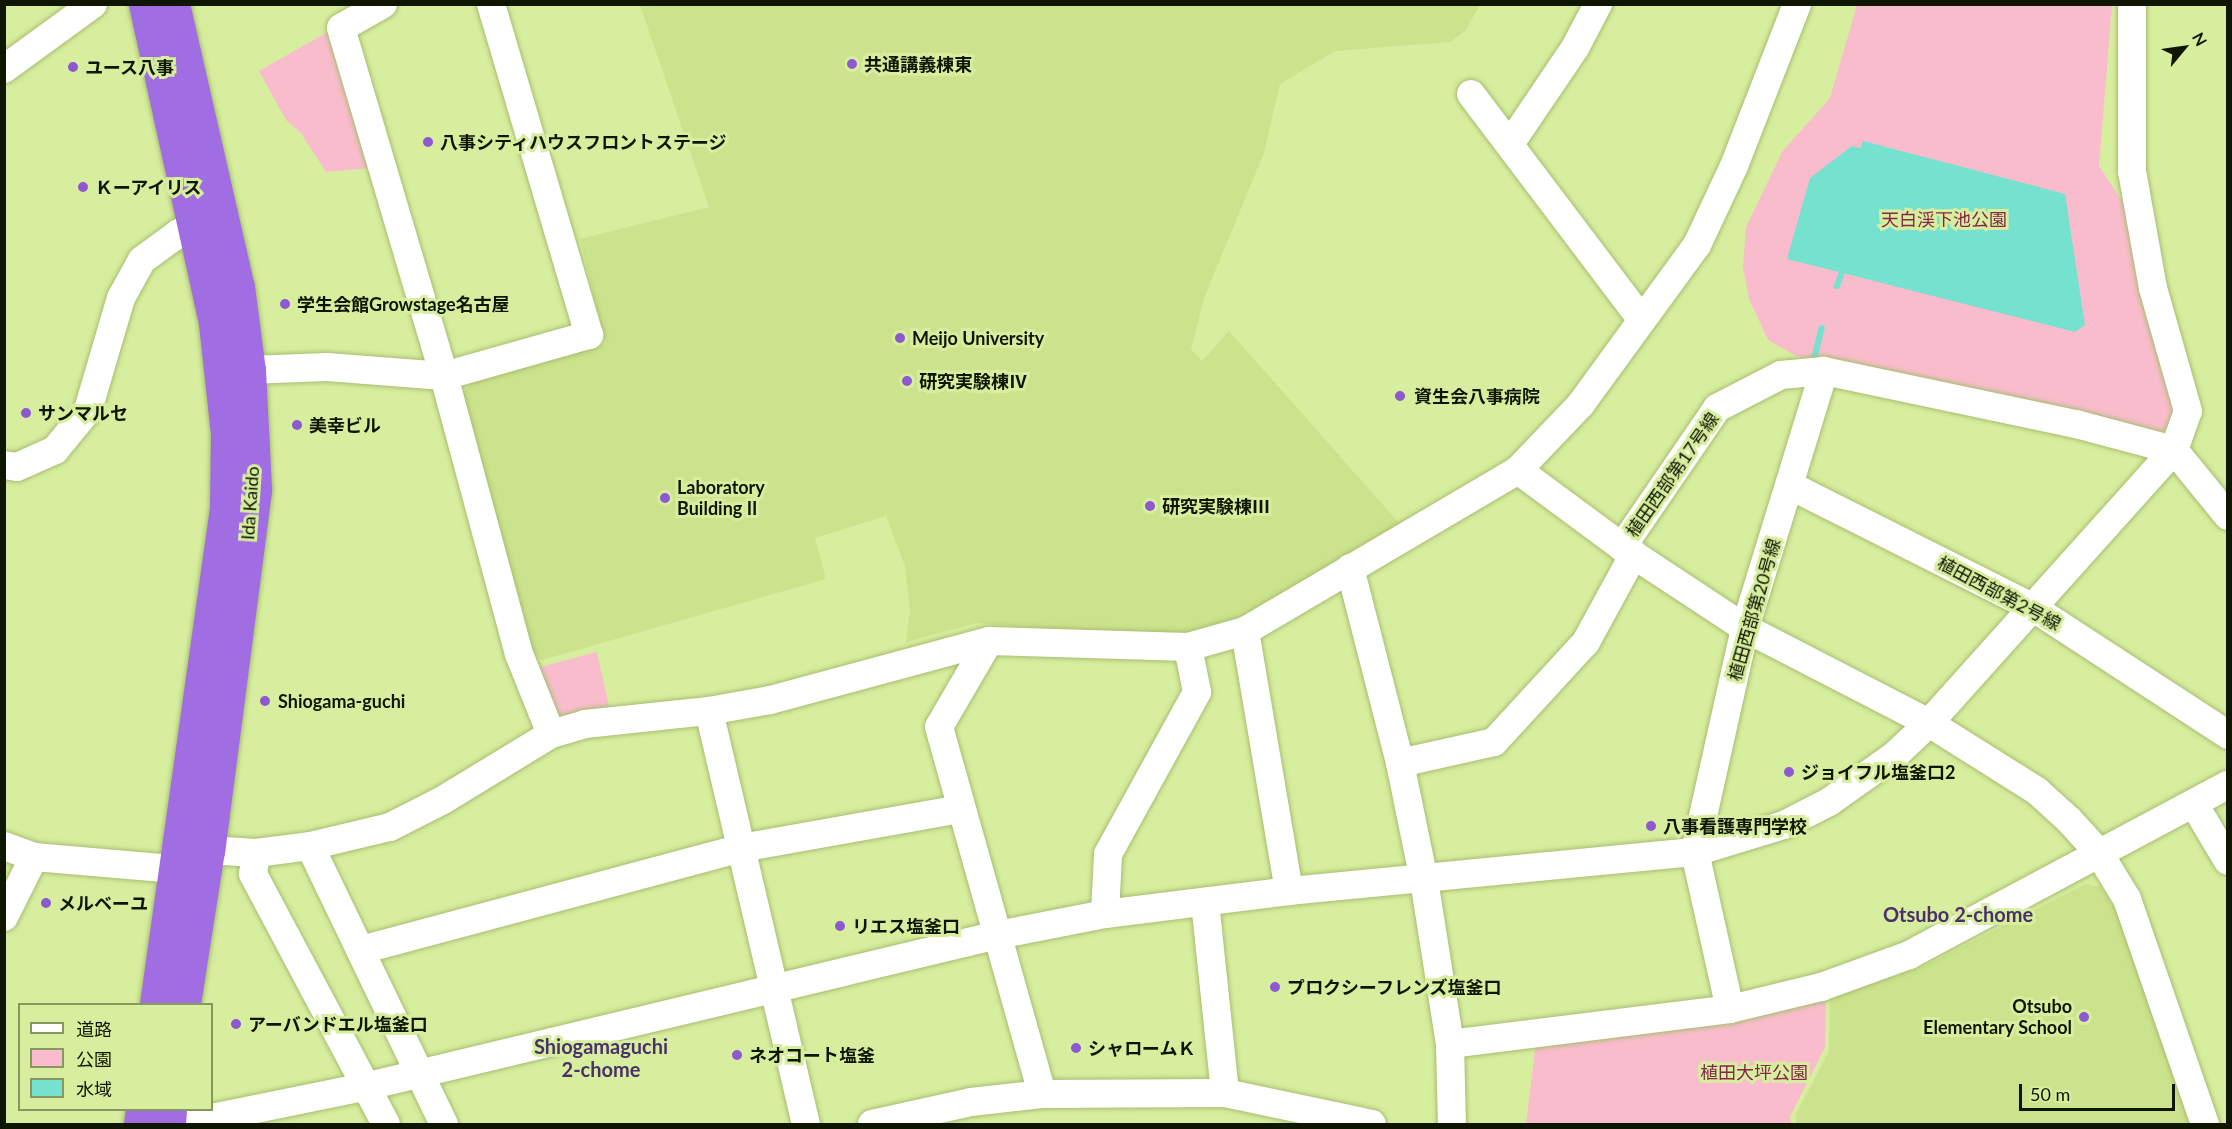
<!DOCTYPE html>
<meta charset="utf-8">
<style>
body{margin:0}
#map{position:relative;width:2232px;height:1129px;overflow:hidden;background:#d7ee9f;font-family:Lato,"Noto Sans JP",sans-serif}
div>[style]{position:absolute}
.built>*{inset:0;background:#cbe38c}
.green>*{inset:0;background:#f9bccc}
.water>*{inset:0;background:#75e1cf}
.stream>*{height:6px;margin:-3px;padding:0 3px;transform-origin:3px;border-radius:3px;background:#75e1cf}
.roads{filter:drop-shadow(0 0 2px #a8bd70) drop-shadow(0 0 2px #a8bd70)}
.minor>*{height:28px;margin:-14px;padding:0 14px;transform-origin:14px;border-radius:14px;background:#fff}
.highway>*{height:33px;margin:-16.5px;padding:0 16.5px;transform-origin:16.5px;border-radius:16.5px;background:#a06ee2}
.dots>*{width:16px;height:16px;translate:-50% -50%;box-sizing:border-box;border:3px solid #d7ee9f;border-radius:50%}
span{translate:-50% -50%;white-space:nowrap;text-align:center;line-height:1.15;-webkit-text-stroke:6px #d7ee9f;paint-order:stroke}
.poi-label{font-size:18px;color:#0f1600;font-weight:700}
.left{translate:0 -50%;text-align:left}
.right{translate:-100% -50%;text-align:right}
.park-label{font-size:18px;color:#86264a}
.street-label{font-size:18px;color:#0f1600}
.neighbourhood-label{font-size:20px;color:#4a306b;font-weight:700}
.frame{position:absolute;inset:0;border:6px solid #0f1600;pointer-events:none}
.legend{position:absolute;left:18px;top:1003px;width:195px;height:108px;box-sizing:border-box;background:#d7ee9f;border:2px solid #87985f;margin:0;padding:8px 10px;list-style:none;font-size:18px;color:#0f1600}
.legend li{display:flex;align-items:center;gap:12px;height:30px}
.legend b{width:30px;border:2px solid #87985f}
.north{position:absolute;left:2154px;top:18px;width:60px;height:60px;-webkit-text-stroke:4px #d7ee9f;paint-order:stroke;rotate:61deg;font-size:16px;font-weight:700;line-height:24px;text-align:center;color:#0f1600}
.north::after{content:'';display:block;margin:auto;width:21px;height:27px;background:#0f1600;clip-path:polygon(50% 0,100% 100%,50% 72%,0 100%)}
.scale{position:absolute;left:2019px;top:1084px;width:156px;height:27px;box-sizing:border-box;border:3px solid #0f1600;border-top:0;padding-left:8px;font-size:18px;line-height:21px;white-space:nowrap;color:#0f1600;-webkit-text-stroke:4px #d7ee9f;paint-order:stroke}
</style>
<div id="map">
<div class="built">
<div style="clip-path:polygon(640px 5px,1480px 5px,1465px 31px,1450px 42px,1335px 51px,1280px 84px,1264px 153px,1204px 298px,1191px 349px,1202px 361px,1229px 331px,1399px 523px,1267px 606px,1222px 625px,1168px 637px,976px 623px,906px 642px,910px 610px,905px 566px,886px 516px,815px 538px,826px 579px,542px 660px,531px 652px,463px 394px,472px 382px,606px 344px,580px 239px,709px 207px)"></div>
<div style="clip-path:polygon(2086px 884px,2100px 887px,2131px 933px,2193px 1124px,1796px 1124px,1796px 1114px,1829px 1051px,1830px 995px,1918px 969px)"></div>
</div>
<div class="green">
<div style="clip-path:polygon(1857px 5px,2112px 5px,2099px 166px,2129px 212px,2178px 405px,2175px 422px,2159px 433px,1796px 356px,1768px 340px,1749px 299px,1743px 267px,1746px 227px,1782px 152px,1830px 98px)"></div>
<div style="clip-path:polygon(328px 32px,371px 168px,326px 172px,300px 132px,286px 120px,259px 71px)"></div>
<div style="clip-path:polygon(597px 652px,610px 711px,556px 724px,533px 669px)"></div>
<div style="clip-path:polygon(1826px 996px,1825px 1047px,1790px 1117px,1791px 1124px,1526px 1124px,1536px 1042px,1739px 1022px)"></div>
</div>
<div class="water">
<div style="clip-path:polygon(1863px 141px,2065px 194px,2085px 325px,2075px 332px,1787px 259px,1810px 178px,1852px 146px,1860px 148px)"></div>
</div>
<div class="stream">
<div style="left:1837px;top:286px;width:12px;rotate:-70deg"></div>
<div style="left:1814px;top:359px;width:32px;rotate:-76deg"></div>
</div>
<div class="roads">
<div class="minor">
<div style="left:383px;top:4px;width:48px;rotate:150.3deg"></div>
<div style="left:341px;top:28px;width:363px;rotate:73.5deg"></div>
<div style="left:444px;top:376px;width:288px;rotate:74.9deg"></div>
<div style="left:519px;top:654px;width:86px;rotate:68.2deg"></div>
<div style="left:4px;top:69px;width:110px;rotate:-36.1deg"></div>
<div style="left:1471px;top:94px;width:283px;rotate:52.9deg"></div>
<div style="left:1510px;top:144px;width:116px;rotate:-55.9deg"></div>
<div style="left:1575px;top:48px;width:50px;rotate:-62.4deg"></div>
<div style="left:249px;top:370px;width:78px;rotate:-2.2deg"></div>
<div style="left:327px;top:367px;width:117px;rotate:4.4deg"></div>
<div style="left:444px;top:376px;width:151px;rotate:-15.8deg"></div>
<div style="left:589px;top:335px;width:345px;rotate:-106.5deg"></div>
<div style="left:4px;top:465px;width:13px;rotate:9deg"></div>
<div style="left:17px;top:467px;width:42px;rotate:-24.1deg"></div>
<div style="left:55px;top:450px;width:52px;rotate:-50.5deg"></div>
<div style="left:88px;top:410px;width:117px;rotate:-73.6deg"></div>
<div style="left:121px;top:298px;width:43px;rotate:-61.1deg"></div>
<div style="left:142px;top:260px;width:46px;rotate:-36.1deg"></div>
<div style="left:179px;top:233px;width:17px;rotate:-17deg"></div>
<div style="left:1518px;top:470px;width:129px;rotate:36.5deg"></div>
<div style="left:1622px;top:547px;width:147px;rotate:33.4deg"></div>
<div style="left:1745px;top:628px;width:207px;rotate:27.3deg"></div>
<div style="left:1929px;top:723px;width:128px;rotate:32.2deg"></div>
<div style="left:2037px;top:791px;width:43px;rotate:42.2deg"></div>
<div style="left:2069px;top:820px;width:45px;rotate:47.7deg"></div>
<div style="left:2099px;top:853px;width:54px;rotate:58.7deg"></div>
<div style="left:2127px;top:899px;width:238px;rotate:70.9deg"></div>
<div style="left:1791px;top:486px;width:270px;rotate:26.7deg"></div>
<div style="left:2032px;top:607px;width:234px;rotate:33.1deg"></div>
<div style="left:1622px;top:547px;width:168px;rotate:-55.6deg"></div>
<div style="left:1717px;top:408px;width:72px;rotate:-27.3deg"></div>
<div style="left:1781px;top:375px;width:43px;rotate:-5.3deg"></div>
<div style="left:1824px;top:371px;width:258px;rotate:11.9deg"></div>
<div style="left:2076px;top:424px;width:101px;rotate:14.9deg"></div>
<div style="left:2174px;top:450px;width:85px;rotate:50.7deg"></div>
<div style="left:1350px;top:568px;width:201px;rotate:75.6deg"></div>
<div style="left:1400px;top:763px;width:119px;rotate:78.4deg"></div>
<div style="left:1424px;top:880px;width:166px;rotate:81deg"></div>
<div style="left:1450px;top:1044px;width:80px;rotate:88.6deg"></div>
<div style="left:1245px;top:631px;width:264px;rotate:80.4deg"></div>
<div style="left:989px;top:641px;width:99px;rotate:120.2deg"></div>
<div style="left:939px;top:727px;width:381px;rotate:74.3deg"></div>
<div style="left:709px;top:711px;width:424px;rotate:76.8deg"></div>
<div style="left:1400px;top:763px;width:96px;rotate:-12.6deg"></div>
<div style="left:1494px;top:742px;width:136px;rotate:-47.4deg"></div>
<div style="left:1586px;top:642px;width:100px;rotate:-61.4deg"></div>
<div style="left:2194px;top:804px;width:66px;rotate:59.2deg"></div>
<div style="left:4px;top:846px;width:32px;rotate:20deg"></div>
<div style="left:34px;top:857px;width:142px;rotate:4.9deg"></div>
<div style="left:175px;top:869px;width:38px;rotate:-30deg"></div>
<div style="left:208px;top:850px;width:48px;rotate:3.6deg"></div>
<div style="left:256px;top:853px;width:54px;rotate:-7.4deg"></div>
<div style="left:310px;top:846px;width:82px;rotate:-13.4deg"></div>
<div style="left:390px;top:827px;width:59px;rotate:-27deg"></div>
<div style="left:443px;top:800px;width:127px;rotate:-31.4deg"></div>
<div style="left:551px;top:734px;width:35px;rotate:-16deg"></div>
<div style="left:585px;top:724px;width:125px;rotate:-6deg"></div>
<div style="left:709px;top:711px;width:62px;rotate:-10.2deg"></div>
<div style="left:770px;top:700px;width:227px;rotate:-15.1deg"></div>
<div style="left:989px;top:641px;width:199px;rotate:1.7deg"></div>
<div style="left:1188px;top:647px;width:59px;rotate:-15.7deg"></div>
<div style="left:1245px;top:631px;width:317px;rotate:-30.5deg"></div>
<div style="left:1518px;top:470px;width:91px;rotate:-46.3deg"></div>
<div style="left:1581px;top:404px;width:197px;rotate:-53.9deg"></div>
<div style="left:1697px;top:245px;width:87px;rotate:-64.9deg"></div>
<div style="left:1734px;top:166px;width:174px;rotate:-68.7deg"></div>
<div style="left:310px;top:846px;width:309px;rotate:64.3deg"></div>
<div style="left:256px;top:853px;width:21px;rotate:98deg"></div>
<div style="left:253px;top:874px;width:283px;rotate:62deg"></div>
<div style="left:1205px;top:902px;width:192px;rotate:84deg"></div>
<div style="left:1105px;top:914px;width:60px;rotate:-87.1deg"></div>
<div style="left:1108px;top:854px;width:185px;rotate:-61.2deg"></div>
<div style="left:1197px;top:692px;width:46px;rotate:-101.3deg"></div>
<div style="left:4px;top:917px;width:67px;rotate:-63.4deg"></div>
<div style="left:361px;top:950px;width:393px;rotate:-15deg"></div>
<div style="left:741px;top:848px;width:223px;rotate:-10.1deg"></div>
<div style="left:1730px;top:1009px;width:161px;rotate:-102.6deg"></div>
<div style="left:1695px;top:852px;width:230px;rotate:-77.4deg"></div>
<div style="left:1745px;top:628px;width:269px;rotate:-72.9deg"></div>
<div style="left:1450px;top:1044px;width:282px;rotate:-7.1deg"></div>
<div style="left:1730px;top:1009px;width:94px;rotate:-13.6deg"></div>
<div style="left:1821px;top:987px;width:94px;rotate:-20deg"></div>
<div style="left:1909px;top:955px;width:361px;rotate:-28.1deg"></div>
<div style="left:182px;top:1124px;width:190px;rotate:-11.5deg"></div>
<div style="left:368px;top:1086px;width:648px;rotate:-13.48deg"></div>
<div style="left:998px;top:935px;width:109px;rotate:-11.1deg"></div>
<div style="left:1105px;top:914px;width:185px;rotate:-7.1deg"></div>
<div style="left:1289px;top:891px;width:408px;rotate:-5.5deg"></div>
<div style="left:1695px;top:852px;width:93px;rotate:-16.9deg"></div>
<div style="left:1784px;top:825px;width:51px;rotate:-27.1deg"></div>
<div style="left:1829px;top:802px;width:80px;rotate:-35.3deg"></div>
<div style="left:1894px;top:756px;width:48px;rotate:-43.3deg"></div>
<div style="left:1929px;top:723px;width:367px;rotate:-48.1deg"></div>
<div style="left:2174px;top:450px;width:41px;rotate:-70.3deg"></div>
<div style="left:2188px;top:411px;width:128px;rotate:-105.9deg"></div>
<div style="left:2153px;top:288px;width:119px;rotate:-100.2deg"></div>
<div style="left:2132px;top:171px;width:167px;rotate:-90deg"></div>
<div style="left:872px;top:1124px;width:101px;rotate:-12.5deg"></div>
<div style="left:971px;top:1102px;width:71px;rotate:-6.4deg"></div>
<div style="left:1042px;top:1094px;width:183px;rotate:-0.3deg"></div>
<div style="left:1225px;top:1093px;width:150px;rotate:11.9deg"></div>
</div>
<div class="highway">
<div style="left:145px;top:4px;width:327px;rotate:77.6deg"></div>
<div style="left:215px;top:323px;width:112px;rotate:83.8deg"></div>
<div style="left:227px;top:434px;width:74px;rotate:90.8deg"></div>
<div style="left:226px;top:508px;width:501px;rotate:98.03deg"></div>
<div style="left:173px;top:4px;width:290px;rotate:77.1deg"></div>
<div style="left:238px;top:287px;width:84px;rotate:82.5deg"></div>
<div style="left:249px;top:370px;width:120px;rotate:87.1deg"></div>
<div style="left:255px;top:490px;width:363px;rotate:97.4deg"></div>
<div style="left:208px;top:850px;width:156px;rotate:98.9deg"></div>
<div style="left:140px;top:1124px;width:14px;rotate:-82deg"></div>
<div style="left:169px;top:1124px;width:14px;rotate:-86deg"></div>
</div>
</div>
<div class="dots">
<div style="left:852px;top:64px;background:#8e58d0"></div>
<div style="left:73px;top:67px;background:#8e58d0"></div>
<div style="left:428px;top:142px;background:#8e58d0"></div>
<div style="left:83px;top:187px;background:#8e58d0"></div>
<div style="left:285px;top:304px;background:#8e58d0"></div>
<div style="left:900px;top:338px;background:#8e58d0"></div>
<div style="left:907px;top:381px;background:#8e58d0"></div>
<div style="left:1400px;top:396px;background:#8e58d0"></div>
<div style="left:26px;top:413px;background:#8e58d0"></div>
<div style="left:297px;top:425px;background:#8e58d0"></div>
<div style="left:665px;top:498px;background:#8e58d0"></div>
<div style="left:1150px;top:506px;background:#8e58d0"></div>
<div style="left:265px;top:701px;background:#8e58d0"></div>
<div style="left:1789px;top:772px;background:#8e58d0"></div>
<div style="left:1651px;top:826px;background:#8e58d0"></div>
<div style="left:46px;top:903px;background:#8e58d0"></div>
<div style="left:840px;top:926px;background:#8e58d0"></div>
<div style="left:1275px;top:987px;background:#8e58d0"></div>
<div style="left:2084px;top:1017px;background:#8e58d0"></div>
<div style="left:236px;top:1024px;background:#8e58d0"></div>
<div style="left:1076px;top:1048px;background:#8e58d0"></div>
<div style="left:737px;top:1055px;background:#8e58d0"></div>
</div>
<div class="poi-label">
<span class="left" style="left:864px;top:64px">共通講義棟東</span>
<span class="left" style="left:85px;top:67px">ユース八事</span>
<span class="left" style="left:440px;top:142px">八事シティハウスフロントステージ</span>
<span class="left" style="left:95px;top:187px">Ｋーアイリス</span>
<span class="left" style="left:297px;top:304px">学生会館Growstage名古屋</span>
<span class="left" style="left:912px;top:338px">Meijo University</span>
<span class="left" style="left:919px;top:381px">研究実験棟Ⅳ</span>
<span class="left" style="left:1414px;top:396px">資生会八事病院</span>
<span class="left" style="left:38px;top:413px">サンマルセ</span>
<span class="left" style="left:309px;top:425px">美幸ビル</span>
<span class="left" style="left:677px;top:498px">Laboratory<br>Building II</span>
<span class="left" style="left:1162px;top:506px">研究実験棟Ⅲ</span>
<span class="left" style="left:278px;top:701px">Shiogama-guchi</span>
<span class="left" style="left:1801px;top:772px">ジョイフル塩釜口2</span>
<span class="left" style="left:1663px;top:826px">八事看護専門学校</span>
<span class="left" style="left:58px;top:903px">メルベーユ</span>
<span class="left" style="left:852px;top:926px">リエス塩釜口</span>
<span class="left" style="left:1287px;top:987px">プロクシーフレンズ塩釜口</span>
<span class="right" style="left:2072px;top:1017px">Otsubo<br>Elementary School</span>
<span class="left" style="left:248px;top:1024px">アーバンドエル塩釜口</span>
<span class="left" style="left:1088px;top:1048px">シャロームＫ</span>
<span class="left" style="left:749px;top:1055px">ネオコート塩釜</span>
</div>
<div class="park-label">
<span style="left:1944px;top:219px">天白渓下池公園</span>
<span style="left:1754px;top:1072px">植田大坪公園</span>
</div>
<div class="street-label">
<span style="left:1672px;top:475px;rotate:-55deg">植田西部第17号線</span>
<span style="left:250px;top:503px;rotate:-86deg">Ida Kaido</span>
<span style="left:1999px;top:593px;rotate:28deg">植田西部第2号線</span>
<span style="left:1754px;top:610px;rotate:-74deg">植田西部第20号線</span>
</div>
<div class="neighbourhood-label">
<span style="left:1958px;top:914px">Otsubo 2-chome</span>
<span style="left:601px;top:1058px">Shiogamaguchi<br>2-chome</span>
</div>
<div class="frame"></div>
<ul class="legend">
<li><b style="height:8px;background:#fff"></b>道路</li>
<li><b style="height:16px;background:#f9bccc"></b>公園</li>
<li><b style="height:16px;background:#75e1cf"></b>水域</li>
</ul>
<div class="north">N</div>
<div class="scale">50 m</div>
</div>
